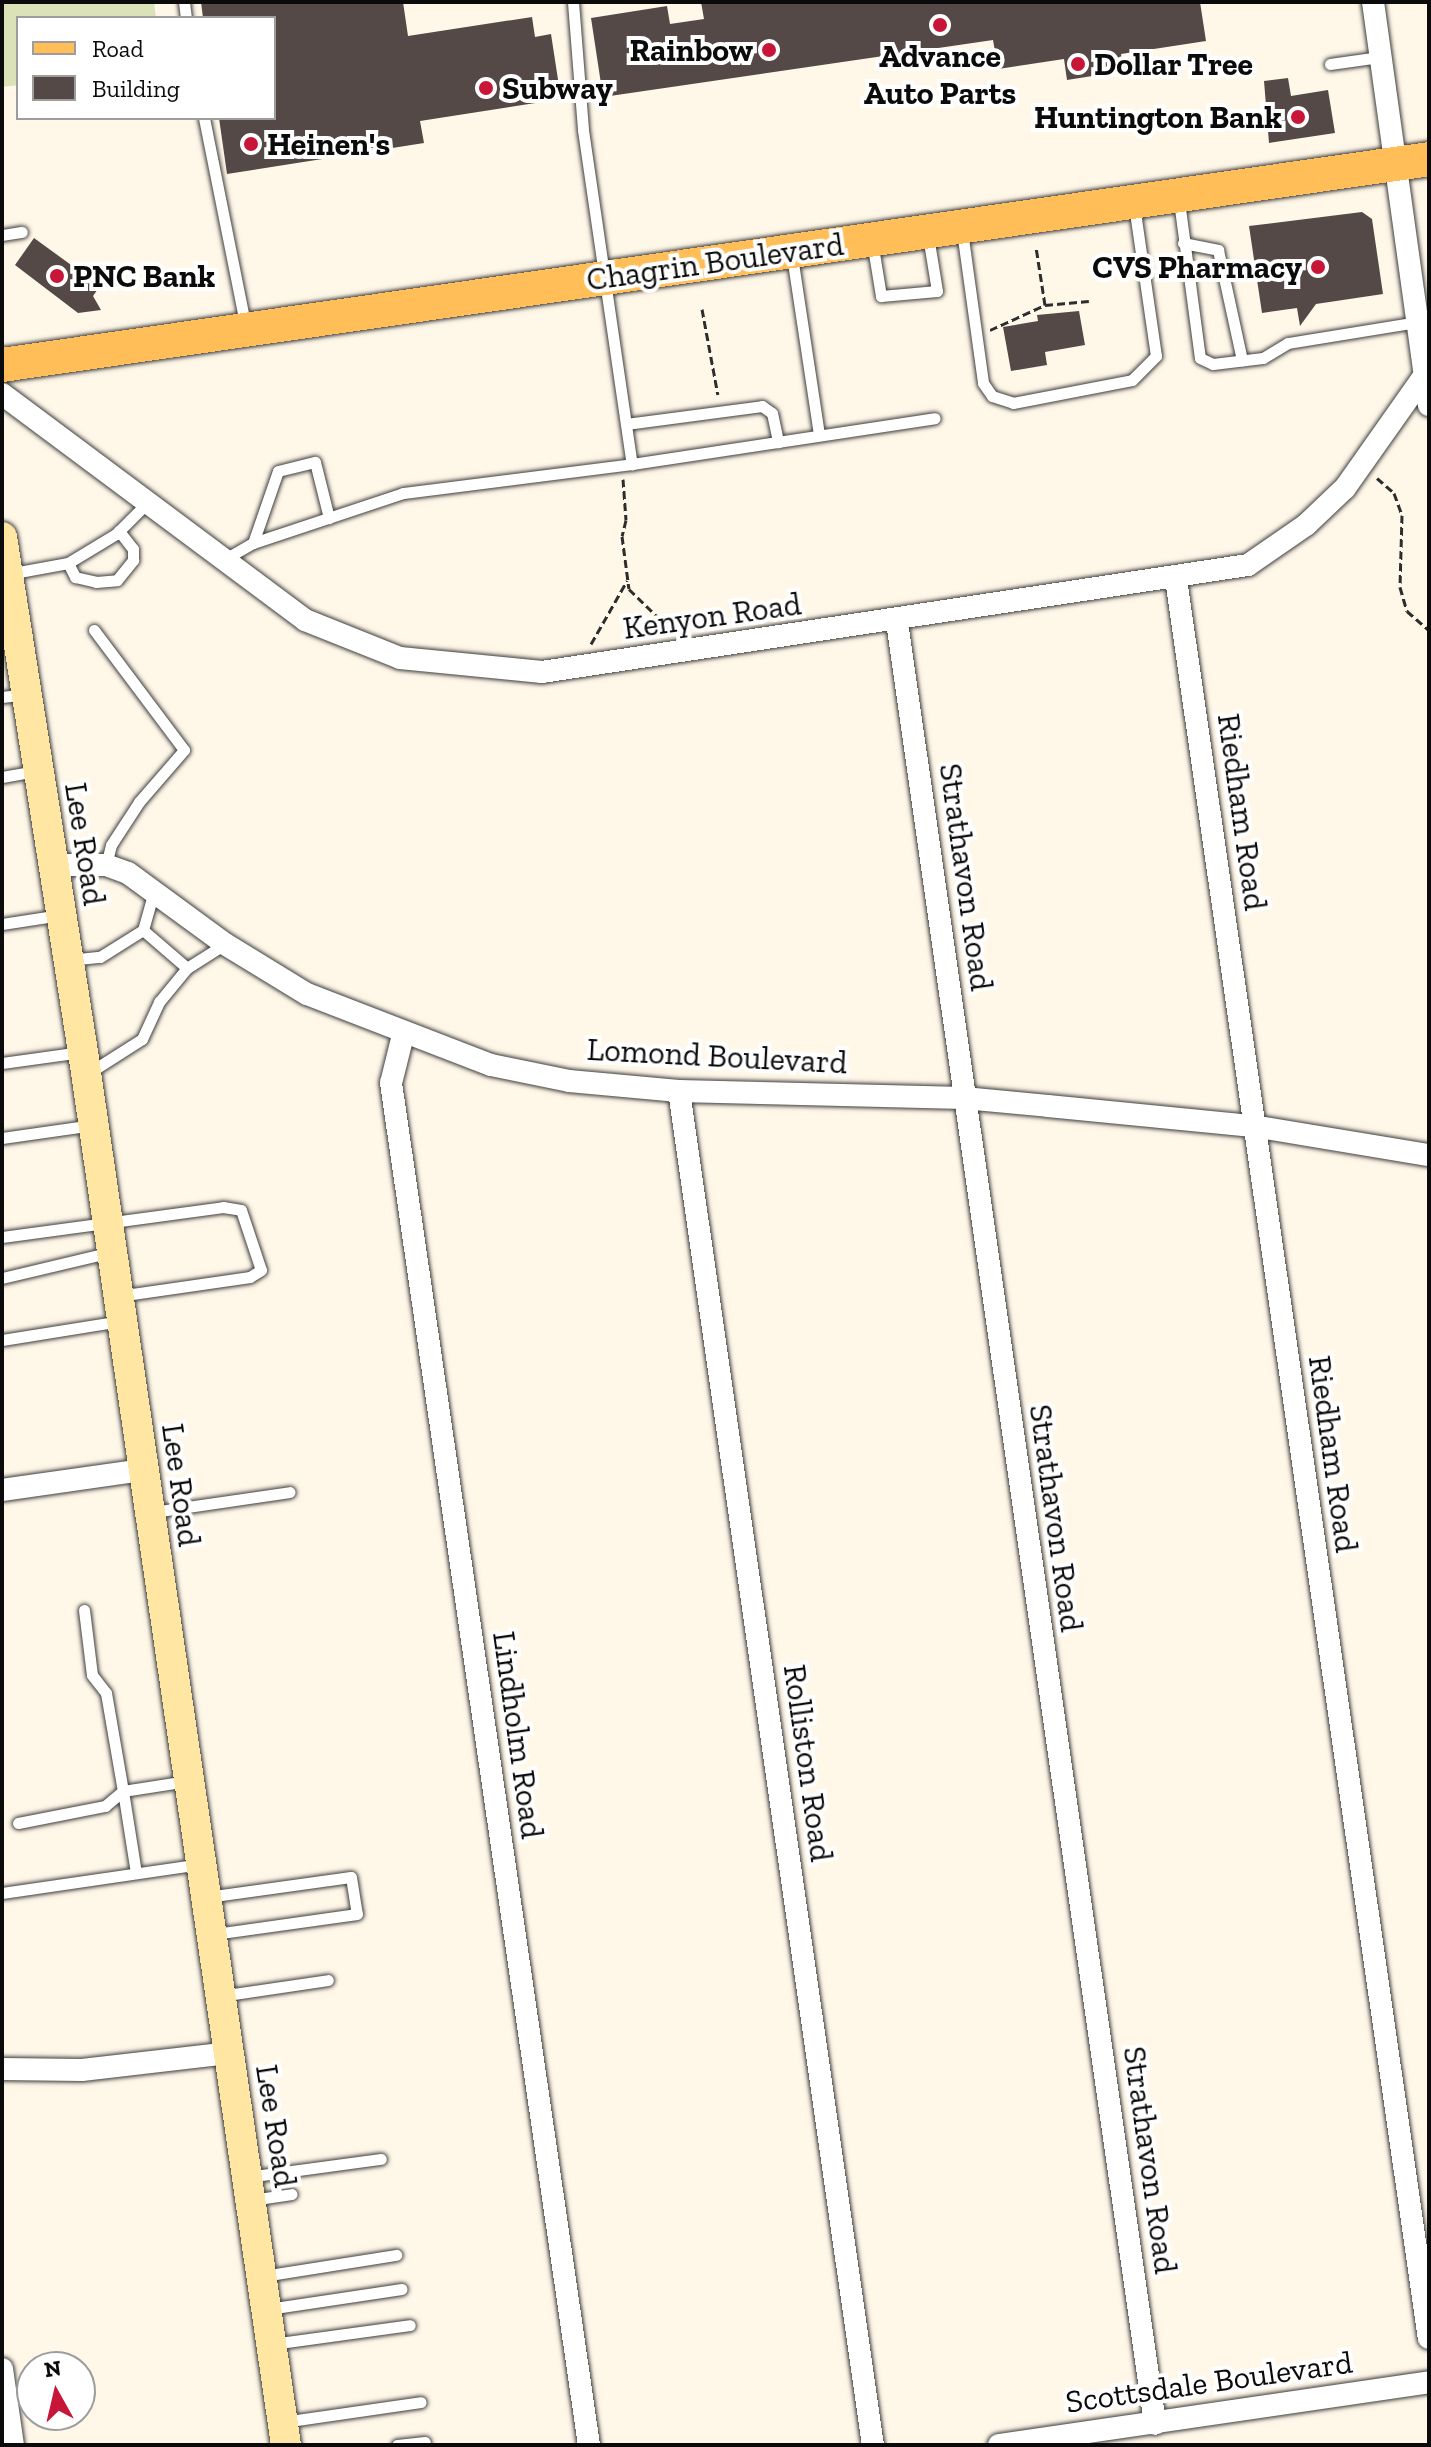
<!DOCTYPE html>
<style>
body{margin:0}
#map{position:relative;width:1431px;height:2447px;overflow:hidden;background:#fff7e8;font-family:"Zilla Slab",serif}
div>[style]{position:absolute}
.cemetery>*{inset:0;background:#dbe2b8}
.building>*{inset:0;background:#544946}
.path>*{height:3px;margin-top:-1.5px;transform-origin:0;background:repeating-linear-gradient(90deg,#2d2d2d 0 8px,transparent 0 12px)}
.roads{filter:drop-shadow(0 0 2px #3e3e3e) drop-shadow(0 0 2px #3e3e3e)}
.service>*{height:11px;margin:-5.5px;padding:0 5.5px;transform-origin:5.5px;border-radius:5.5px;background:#fff}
.minor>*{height:22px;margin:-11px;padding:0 11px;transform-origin:11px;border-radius:11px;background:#fff}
.secondary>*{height:30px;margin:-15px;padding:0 15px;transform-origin:15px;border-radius:15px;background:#ffe7a3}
.primary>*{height:34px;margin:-17px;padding:0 17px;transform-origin:17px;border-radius:17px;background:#ffbe58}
.dots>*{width:22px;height:22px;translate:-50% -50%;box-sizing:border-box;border:4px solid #fff;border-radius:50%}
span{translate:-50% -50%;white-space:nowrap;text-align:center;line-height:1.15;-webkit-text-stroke:8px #fff;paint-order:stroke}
.poi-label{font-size:32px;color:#0b0b0b;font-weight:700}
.right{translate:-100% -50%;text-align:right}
.left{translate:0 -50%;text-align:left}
.street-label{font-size:32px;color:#0b0b0b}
.frame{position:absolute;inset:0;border:4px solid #0b0b0b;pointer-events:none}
.legend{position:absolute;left:16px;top:16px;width:260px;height:104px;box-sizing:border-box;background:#fff;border:2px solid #9d9d9d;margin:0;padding:10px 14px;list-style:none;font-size:24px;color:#0b0b0b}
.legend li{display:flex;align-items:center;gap:16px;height:40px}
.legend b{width:40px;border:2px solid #9d9d9d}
.north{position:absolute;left:16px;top:2351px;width:80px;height:80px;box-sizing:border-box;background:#fff;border:2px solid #9d9d9d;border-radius:50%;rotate:352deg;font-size:22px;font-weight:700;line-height:32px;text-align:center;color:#0b0b0b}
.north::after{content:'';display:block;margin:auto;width:28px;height:36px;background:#c71638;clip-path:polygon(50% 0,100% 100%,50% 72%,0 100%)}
</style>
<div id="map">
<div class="cemetery">
<div style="clip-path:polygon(2px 2px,154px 2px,156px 18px,18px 18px,18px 85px,2px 87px)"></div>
</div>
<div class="building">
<div style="clip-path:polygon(201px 2px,403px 2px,408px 36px,532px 17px,535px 37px,551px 34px,561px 99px,420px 121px,424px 143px,227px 174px,219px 118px,274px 118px,274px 18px,203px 18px)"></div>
<div style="clip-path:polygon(701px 2px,1200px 2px,1206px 41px,1121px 54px,1124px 71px,1067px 80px,1064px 59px,998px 69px,993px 40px,603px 97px,591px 18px,667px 6px,670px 24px,704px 19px)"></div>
<div style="clip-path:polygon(1288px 78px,1291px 96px,1328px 90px,1335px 133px,1269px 143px,1264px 81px)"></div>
<div style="clip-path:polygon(1362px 212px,1372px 219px,1383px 294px,1316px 304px,1300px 326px,1297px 308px,1262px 313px,1249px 226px)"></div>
<div style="clip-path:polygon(34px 238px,100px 286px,93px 296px,101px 310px,78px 313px,15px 265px)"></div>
<div style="clip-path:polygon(1079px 311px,1085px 345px,1045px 352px,1047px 365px,1011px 371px,1003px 327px,1038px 321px,1037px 315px)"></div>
</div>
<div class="path">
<div style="left:1045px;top:305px;width:44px;rotate:-5.2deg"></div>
<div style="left:702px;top:309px;width:87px;rotate:79.5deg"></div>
<div style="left:990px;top:330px;width:60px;rotate:-24.4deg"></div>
<div style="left:1045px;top:305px;width:59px;rotate:-98.8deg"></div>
<div style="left:1377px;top:478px;width:23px;rotate:41deg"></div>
<div style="left:1394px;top:493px;width:23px;rotate:70deg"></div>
<div style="left:1402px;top:515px;width:72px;rotate:91.6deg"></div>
<div style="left:1400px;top:587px;width:25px;rotate:74deg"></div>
<div style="left:1407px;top:611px;width:29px;rotate:41deg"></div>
<div style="left:623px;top:479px;width:41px;rotate:85.8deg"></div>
<div style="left:626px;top:520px;width:16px;rotate:104deg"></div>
<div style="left:622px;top:536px;width:53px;rotate:82.5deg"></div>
<div style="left:629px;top:589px;width:60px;rotate:44.3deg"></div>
<div style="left:591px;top:644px;width:73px;rotate:-60.3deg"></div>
</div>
<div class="roads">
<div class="service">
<div style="left:184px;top:2px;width:16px;rotate:83deg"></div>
<div style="left:573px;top:2px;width:128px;rotate:85.5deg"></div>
<div style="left:583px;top:130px;width:338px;rotate:81.7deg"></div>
<div style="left:632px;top:464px;width:306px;rotate:-8.6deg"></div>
<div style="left:1330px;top:64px;width:50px;rotate:-8deg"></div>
<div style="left:204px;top:118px;width:214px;rotate:78.7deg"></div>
<div style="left:1179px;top:201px;width:158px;rotate:82.4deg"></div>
<div style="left:1200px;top:358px;width:14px;rotate:25deg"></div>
<div style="left:1213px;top:364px;width:50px;rotate:-6.8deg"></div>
<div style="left:1263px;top:358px;width:29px;rotate:-31deg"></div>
<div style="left:1288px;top:343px;width:131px;rotate:-9.2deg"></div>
<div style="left:962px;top:231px;width:153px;rotate:82.1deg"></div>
<div style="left:983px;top:383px;width:16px;rotate:55deg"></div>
<div style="left:992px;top:396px;width:22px;rotate:18deg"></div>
<div style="left:1013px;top:403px;width:121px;rotate:-10.9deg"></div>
<div style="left:1132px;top:380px;width:34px;rotate:-45deg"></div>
<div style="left:1156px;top:356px;width:152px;rotate:-98.3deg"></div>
<div style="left:2px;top:235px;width:20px;rotate:-9deg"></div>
<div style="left:872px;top:241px;width:56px;rotate:80.7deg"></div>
<div style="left:881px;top:296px;width:56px;rotate:-5.1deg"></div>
<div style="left:937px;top:291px;width:56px;rotate:-99.3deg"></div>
<div style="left:1183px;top:243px;width:36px;rotate:11deg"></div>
<div style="left:1218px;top:250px;width:113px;rotate:77.7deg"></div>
<div style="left:792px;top:256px;width:181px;rotate:81.4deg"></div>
<div style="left:626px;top:424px;width:137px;rotate:-7.5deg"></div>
<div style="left:762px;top:406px;width:12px;rotate:35deg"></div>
<div style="left:772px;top:413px;width:30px;rotate:78deg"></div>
<div style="left:253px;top:543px;width:76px;rotate:-70.9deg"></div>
<div style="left:278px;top:471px;width:38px;rotate:-14deg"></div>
<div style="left:315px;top:462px;width:58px;rotate:76deg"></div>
<div style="left:225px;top:559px;width:32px;rotate:-30deg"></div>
<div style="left:253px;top:543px;width:158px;rotate:-18.4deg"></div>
<div style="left:403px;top:493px;width:231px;rotate:-7.2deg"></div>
<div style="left:68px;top:563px;width:16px;rotate:63deg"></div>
<div style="left:75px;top:577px;width:22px;rotate:13deg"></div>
<div style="left:96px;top:582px;width:21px;rotate:-5deg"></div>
<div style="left:117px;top:580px;width:26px;rotate:-51deg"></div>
<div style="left:133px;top:560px;width:11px;rotate:-90deg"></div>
<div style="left:133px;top:549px;width:23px;rotate:-128deg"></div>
<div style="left:8px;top:574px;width:61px;rotate:-10.4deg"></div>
<div style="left:68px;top:563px;width:56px;rotate:-31.1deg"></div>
<div style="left:116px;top:534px;width:45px;rotate:-45deg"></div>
<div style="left:94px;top:630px;width:150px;rotate:53.1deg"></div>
<div style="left:184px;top:750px;width:69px;rotate:130.9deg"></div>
<div style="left:139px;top:802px;width:51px;rotate:123.1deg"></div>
<div style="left:111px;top:845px;width:21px;rotate:104deg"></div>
<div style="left:2px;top:697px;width:23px;rotate:-7deg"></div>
<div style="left:2px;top:777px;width:35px;rotate:-10deg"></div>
<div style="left:2px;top:924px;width:59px;rotate:-8.8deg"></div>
<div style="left:69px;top:960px;width:31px;rotate:-6deg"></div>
<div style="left:100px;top:957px;width:51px;rotate:-32.1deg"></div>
<div style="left:143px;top:930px;width:41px;rotate:-74.2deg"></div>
<div style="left:187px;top:968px;width:45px;rotate:-32.3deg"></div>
<div style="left:2px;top:1063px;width:80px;rotate:-7.9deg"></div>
<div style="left:87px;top:1074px;width:65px;rotate:-32.5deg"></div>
<div style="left:142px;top:1039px;width:41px;rotate:-65.3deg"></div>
<div style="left:159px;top:1002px;width:44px;rotate:-50.5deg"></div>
<div style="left:187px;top:968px;width:58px;rotate:-139.2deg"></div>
<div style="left:2px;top:1138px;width:92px;rotate:-8.1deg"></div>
<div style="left:2px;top:1237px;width:223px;rotate:-7.7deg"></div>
<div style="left:223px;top:1207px;width:18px;rotate:9deg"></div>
<div style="left:241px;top:1210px;width:63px;rotate:71.6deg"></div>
<div style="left:261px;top:1270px;width:13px;rotate:148deg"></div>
<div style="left:250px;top:1277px;width:133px;rotate:171.8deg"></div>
<div style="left:2px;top:1278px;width:112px;rotate:-13.4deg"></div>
<div style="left:2px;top:1340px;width:121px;rotate:-9.1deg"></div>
<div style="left:153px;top:1512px;width:138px;rotate:-8.3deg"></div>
<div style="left:84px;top:1610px;width:65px;rotate:83deg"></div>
<div style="left:92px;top:1675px;width:23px;rotate:52deg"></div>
<div style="left:106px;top:1693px;width:99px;rotate:80.2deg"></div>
<div style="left:123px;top:1791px;width:65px;rotate:-8.9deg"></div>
<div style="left:123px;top:1791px;width:83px;rotate:81deg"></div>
<div style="left:18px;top:1823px;width:89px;rotate:-11.1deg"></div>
<div style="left:105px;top:1806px;width:23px;rotate:-40deg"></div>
<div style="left:2px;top:1893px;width:200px;rotate:-8.3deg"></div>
<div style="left:207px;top:1897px;width:145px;rotate:-7.9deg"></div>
<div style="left:351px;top:1877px;width:37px;rotate:81deg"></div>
<div style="left:357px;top:1914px;width:143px;rotate:172deg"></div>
<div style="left:220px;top:1996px;width:109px;rotate:-8.4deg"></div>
<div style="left:247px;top:2177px;width:135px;rotate:-7.7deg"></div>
<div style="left:251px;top:2200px;width:41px;rotate:-8.3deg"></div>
<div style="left:263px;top:2276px;width:135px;rotate:-9deg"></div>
<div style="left:268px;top:2309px;width:135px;rotate:-8.5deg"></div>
<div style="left:272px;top:2344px;width:139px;rotate:-7.8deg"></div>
<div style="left:283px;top:2422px;width:139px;rotate:-8.2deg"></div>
<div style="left:397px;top:2445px;width:28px;rotate:-6deg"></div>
</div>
<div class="minor">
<div style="left:1373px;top:2px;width:407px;rotate:82.1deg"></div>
<div style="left:2px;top:394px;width:378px;rotate:36.7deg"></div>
<div style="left:305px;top:620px;width:102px;rotate:21.8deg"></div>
<div style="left:400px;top:658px;width:143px;rotate:5.6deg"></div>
<div style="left:542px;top:672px;width:714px;rotate:-8.62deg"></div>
<div style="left:1248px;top:565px;width:70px;rotate:-34.6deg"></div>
<div style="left:1306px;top:525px;width:54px;rotate:-43.5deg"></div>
<div style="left:1345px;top:488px;width:137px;rotate:-54.8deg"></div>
<div style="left:1176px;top:579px;width:1777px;rotate:81.82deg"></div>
<div style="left:897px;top:622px;width:1820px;rotate:81.85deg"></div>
<div style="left:52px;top:865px;width:54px"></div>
<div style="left:106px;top:865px;width:23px;rotate:20deg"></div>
<div style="left:128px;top:873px;width:120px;rotate:36.2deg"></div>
<div style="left:225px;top:944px;width:96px;rotate:31.4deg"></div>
<div style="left:307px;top:994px;width:197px;rotate:21.1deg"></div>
<div style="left:491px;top:1065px;width:80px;rotate:11.6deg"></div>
<div style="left:569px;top:1081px;width:110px;rotate:5.2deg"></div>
<div style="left:679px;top:1091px;width:285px;rotate:1.4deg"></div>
<div style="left:964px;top:1098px;width:84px;rotate:5.4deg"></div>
<div style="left:1048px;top:1106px;width:206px;rotate:5.6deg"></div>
<div style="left:1253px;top:1126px;width:178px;rotate:9.4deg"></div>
<div style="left:403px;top:1035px;width:49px;rotate:104deg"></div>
<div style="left:391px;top:1083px;width:1376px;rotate:81.73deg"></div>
<div style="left:679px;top:1091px;width:1368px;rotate:81.85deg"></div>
<div style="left:2px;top:1490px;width:141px;rotate:-8.1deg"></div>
<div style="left:2px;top:2069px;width:80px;rotate:0.7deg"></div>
<div style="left:82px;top:2070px;width:147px;rotate:-6.6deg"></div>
<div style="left:2px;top:2369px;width:77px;rotate:81.8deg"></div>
<div style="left:999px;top:2445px;width:435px;rotate:-8.3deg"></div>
</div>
<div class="secondary">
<div style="left:2px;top:537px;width:521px;rotate:81.06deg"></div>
<div style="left:83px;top:1052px;width:1408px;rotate:81.71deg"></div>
</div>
<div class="primary">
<div style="left:2px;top:365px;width:1442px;rotate:-8.21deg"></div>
</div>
</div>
<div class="dots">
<div style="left:940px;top:25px;background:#c71638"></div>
<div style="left:769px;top:50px;background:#c71638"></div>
<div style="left:1078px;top:64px;background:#c71638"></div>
<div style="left:486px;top:88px;background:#c71638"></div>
<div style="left:1298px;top:117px;background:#c71638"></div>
<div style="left:251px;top:144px;background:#c71638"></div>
<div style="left:1318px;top:267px;background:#c71638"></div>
<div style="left:57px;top:276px;background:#c71638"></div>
</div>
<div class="poi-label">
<span class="right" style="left:753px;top:50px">Rainbow</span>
<span style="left:940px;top:75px">Advance<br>Auto Parts</span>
<span class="left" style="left:1094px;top:64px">Dollar Tree</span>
<span class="left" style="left:502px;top:88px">Subway</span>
<span class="right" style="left:1282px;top:117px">Huntington Bank</span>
<span class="left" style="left:267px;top:144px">Heinen's</span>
<span class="right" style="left:1302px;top:267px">CVS Pharmacy</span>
<span class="left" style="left:73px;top:276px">PNC Bank</span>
</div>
<div class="street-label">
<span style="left:715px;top:262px;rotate:-8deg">Chagrin Boulevard</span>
<span style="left:712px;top:616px;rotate:-8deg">Kenyon Road</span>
<span style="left:1242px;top:812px;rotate:82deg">Riedham Road</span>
<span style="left:85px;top:844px;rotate:81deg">Lee Road</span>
<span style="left:966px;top:877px;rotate:82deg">Strathavon Road</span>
<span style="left:717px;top:1056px;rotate:3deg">Lomond Boulevard</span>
<span style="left:1333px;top:1454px;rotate:82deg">Riedham Road</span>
<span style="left:181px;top:1485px;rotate:82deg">Lee Road</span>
<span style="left:1056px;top:1518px;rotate:82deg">Strathavon Road</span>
<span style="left:518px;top:1735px;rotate:82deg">Lindholm Road</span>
<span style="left:808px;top:1763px;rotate:82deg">Rolliston Road</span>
<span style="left:276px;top:2126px;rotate:81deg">Lee Road</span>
<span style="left:1150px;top:2160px;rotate:82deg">Strathavon Road</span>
<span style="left:1209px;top:2382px;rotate:-8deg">Scottsdale Boulevard</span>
</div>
<div class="frame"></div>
<ul class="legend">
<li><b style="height:10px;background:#ffbe58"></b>Road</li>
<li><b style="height:22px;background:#544946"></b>Building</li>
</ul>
<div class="north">N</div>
</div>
